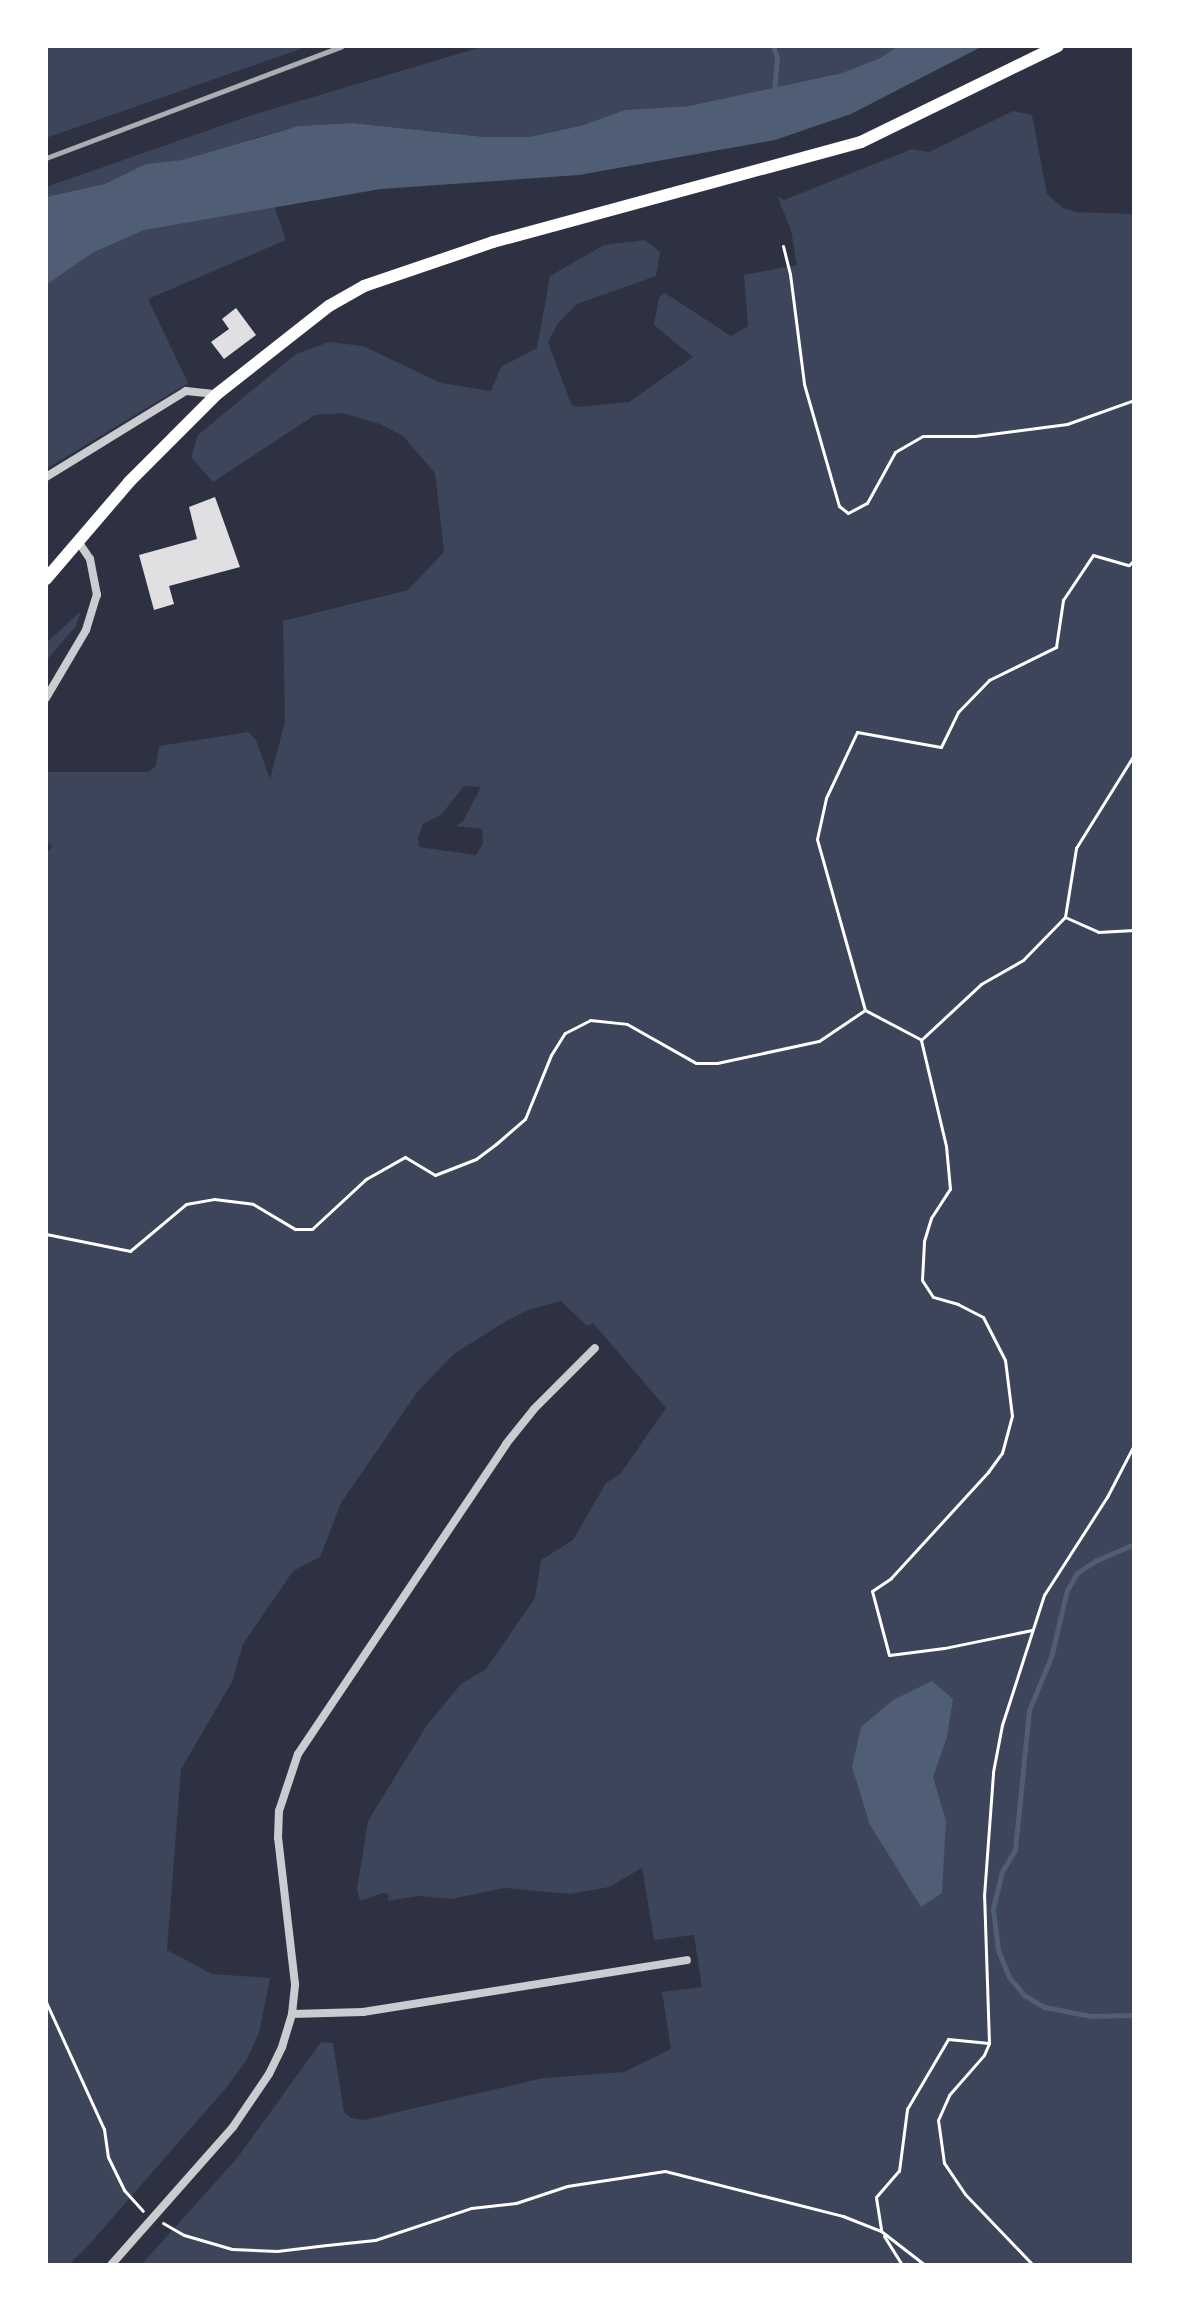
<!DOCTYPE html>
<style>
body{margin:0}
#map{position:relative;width:1180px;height:2311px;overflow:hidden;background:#2d3142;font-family:"Fira Sans Condensed",sans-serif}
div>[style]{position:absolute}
.green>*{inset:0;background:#3c4559}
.water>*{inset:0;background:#4f5d75}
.stream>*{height:5px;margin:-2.5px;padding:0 2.5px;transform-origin:2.5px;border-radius:2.5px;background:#4f5d75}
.building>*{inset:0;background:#e0e0e3}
.path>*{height:3px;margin:-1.5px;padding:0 1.5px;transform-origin:1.5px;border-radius:1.5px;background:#fff}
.minor>*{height:8px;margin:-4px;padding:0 4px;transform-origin:4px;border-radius:4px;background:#caccd0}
.secondary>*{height:12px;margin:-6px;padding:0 6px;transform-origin:6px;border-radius:6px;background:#fff}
.rail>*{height:5px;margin:-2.5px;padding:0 2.5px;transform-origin:2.5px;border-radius:2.5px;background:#abadb3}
span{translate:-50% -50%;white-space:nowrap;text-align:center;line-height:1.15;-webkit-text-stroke:7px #fff;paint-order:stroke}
.frame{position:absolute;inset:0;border:48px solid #fff;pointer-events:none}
</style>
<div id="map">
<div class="green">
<div style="clip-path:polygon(46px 46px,309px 46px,46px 138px)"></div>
<div style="clip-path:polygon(485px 46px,898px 46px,880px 58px,842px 73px,689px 106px,625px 110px,580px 126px,528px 137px,485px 137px,352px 123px,298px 126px,251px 139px,286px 240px,148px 299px,188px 383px,46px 469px,46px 187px,249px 116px)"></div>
<div style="clip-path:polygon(evenodd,1013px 111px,1032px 115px,1047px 194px,1063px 208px,1076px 212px,1134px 214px,1134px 2265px,141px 2265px,238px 2157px,321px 2042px,333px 2043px,344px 2112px,351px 2118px,364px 2120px,543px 2078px,624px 2072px,671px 2049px,662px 1992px,702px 1987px,694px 1935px,654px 1940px,642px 1868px,609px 1887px,570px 1894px,504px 1888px,451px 1899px,419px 1896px,388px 1901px,389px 1894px,383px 1893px,360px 1901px,357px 1889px,368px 1821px,427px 1725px,461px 1684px,486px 1669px,535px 1598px,541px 1560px,573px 1540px,606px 1483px,621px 1473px,666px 1408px,593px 1323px,587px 1326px,561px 1301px,528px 1310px,506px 1321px,454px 1354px,418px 1391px,341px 1503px,320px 1557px,293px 1571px,243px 1644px,232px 1682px,181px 1769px,167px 1950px,212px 1974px,270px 1978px,259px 2033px,246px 2061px,226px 2088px,87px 2247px,69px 2265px,46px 2265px,46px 855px,52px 846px,46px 841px,46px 772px,149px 772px,156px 765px,159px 746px,249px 732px,256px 740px,270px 779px,285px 721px,283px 621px,408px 590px,444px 552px,435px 473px,403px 436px,380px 424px,342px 413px,315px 415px,213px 482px,191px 457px,198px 435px,296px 354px,329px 342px,363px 346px,441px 383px,491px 391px,501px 367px,537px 348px,550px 276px,604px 245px,645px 240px,660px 252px,656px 276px,577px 304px,558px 323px,548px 342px,571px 404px,576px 407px,629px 402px,693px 357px,654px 325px,659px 297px,665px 293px,731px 336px,748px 326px,744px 275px,797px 265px,791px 230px,777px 196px,784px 200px,912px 149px,929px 152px,1013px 111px,464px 786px,481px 787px,463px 821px,456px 826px,482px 829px,483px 843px,476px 855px,419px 847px,418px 838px,423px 824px,441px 815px,464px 786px)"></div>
<div style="clip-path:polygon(81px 611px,76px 626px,46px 661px,46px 643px)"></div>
</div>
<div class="water">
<div style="clip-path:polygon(898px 46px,983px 46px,851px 114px,775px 140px,579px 175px,381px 189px,144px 230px,92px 253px,46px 285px,46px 197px,105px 184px,146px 164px,183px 160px,298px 126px,352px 123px,485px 137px,528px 137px,580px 126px,625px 110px,689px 106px,842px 73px,880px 58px)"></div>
<div style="clip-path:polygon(932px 1681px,953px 1699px,947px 1737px,933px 1777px,946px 1821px,942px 1893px,921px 1907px,870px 1825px,852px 1767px,861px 1727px,893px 1700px)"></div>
</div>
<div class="stream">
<div style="left:773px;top:46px;width:12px;rotate:70deg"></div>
<div style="left:777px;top:57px;width:35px;rotate:95deg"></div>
<div style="left:1134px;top:1544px;width:43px;rotate:156.4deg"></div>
<div style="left:1095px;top:1561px;width:22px;rotate:146deg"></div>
<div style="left:1077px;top:1573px;width:20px;rotate:120deg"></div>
<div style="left:1067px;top:1590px;width:69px;rotate:103.4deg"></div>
<div style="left:1051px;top:1657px;width:57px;rotate:112.5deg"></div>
<div style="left:1029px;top:1710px;width:141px;rotate:95.7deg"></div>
<div style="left:1015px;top:1850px;width:26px;rotate:121deg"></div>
<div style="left:1002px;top:1872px;width:38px;rotate:104deg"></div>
<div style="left:993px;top:1909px;width:41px;rotate:83deg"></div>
<div style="left:998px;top:1950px;width:29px;rotate:68deg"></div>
<div style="left:1009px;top:1977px;width:23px;rotate:50deg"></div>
<div style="left:1024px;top:1995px;width:23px;rotate:31deg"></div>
<div style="left:1044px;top:2007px;width:48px;rotate:10.8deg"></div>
<div style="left:1091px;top:2016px;width:43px;rotate:-1.3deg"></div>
</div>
<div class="building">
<div style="clip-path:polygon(236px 308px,256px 335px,224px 359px,211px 342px,229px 329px,222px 319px)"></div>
<div style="clip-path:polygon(215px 497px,240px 567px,169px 586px,174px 604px,154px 610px,139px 555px,197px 539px,189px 507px)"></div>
</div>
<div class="path">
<div style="left:783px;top:246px;width:29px;rotate:76deg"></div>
<div style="left:790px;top:274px;width:111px;rotate:82.7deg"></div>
<div style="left:804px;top:384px;width:127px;rotate:74deg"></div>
<div style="left:839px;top:506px;width:11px;rotate:38deg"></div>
<div style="left:848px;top:513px;width:21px;rotate:-28deg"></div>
<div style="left:867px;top:503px;width:58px;rotate:-61.2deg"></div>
<div style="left:895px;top:452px;width:32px;rotate:-30deg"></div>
<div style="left:923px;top:436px;width:52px"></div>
<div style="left:975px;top:436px;width:93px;rotate:-7.4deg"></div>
<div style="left:1067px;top:424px;width:71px;rotate:-19.7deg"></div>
<div style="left:1065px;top:917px;width:70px;rotate:-80.9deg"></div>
<div style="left:1076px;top:848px;width:110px;rotate:-58.1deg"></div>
<div style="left:1065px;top:917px;width:36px;rotate:24deg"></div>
<div style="left:1098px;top:932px;width:36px;rotate:-3deg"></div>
<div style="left:920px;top:1039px;width:62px;rotate:-152.2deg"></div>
<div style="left:865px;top:1010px;width:178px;rotate:-105.7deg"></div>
<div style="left:817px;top:839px;width:42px;rotate:-77.6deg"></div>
<div style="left:826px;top:798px;width:73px;rotate:-64.8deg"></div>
<div style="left:857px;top:732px;width:85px;rotate:10.1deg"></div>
<div style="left:941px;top:747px;width:39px;rotate:-64deg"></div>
<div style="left:958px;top:712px;width:45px;rotate:-45.9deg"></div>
<div style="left:989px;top:680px;width:75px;rotate:-26.2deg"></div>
<div style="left:1056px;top:647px;width:48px;rotate:-81.5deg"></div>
<div style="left:1063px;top:600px;width:54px;rotate:-56.3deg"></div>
<div style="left:1093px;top:555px;width:37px;rotate:16deg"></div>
<div style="left:1129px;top:565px;width:7px;rotate:-45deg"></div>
<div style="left:46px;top:1234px;width:86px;rotate:11.4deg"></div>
<div style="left:130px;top:1251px;width:73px;rotate:-40deg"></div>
<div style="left:186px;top:1204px;width:28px;rotate:-10deg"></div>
<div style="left:214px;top:1199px;width:39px;rotate:7deg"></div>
<div style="left:253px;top:1204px;width:49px;rotate:30.8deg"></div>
<div style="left:295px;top:1229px;width:17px"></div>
<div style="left:312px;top:1229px;width:74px;rotate:-42.8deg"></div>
<div style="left:366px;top:1179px;width:45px;rotate:-29.4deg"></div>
<div style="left:405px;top:1157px;width:35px;rotate:31deg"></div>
<div style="left:435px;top:1175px;width:44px;rotate:-21.3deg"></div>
<div style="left:476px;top:1159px;width:25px;rotate:-37deg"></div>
<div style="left:496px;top:1144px;width:38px;rotate:-41deg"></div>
<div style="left:525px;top:1119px;width:69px;rotate:-67.9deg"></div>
<div style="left:551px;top:1055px;width:26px;rotate:-58deg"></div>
<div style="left:565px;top:1033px;width:28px;rotate:-27deg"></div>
<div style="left:590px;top:1020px;width:37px;rotate:6deg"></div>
<div style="left:627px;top:1024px;width:79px;rotate:29.5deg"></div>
<div style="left:696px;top:1063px;width:21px"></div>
<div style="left:717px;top:1063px;width:104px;rotate:-12.2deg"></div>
<div style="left:819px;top:1041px;width:55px;rotate:-34deg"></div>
<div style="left:1032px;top:1630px;width:90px;rotate:168.4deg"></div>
<div style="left:944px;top:1648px;width:55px;rotate:172.7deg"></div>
<div style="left:889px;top:1655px;width:66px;rotate:-104.9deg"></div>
<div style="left:872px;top:1591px;width:23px;rotate:-34deg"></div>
<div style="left:891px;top:1578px;width:144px;rotate:-47.5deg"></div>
<div style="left:988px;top:1472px;width:24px;rotate:-54deg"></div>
<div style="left:1002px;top:1453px;width:38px;rotate:-75deg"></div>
<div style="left:1012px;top:1416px;width:56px;rotate:-97.1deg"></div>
<div style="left:1005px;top:1360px;width:48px;rotate:-117.1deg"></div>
<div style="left:983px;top:1317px;width:28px;rotate:-153deg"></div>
<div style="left:958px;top:1304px;width:26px;rotate:-164deg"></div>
<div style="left:933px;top:1297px;width:20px;rotate:-123deg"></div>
<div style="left:922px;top:1280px;width:39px;rotate:-87deg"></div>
<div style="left:924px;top:1241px;width:24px;rotate:-73deg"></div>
<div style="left:931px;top:1218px;width:35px;rotate:-57deg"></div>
<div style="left:950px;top:1189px;width:43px;rotate:-95.3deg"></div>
<div style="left:946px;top:1146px;width:109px;rotate:-103.3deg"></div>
<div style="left:921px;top:1040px;width:82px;rotate:-43deg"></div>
<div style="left:981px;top:984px;width:48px;rotate:-29.7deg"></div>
<div style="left:1023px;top:960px;width:60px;rotate:-45.7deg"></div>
<div style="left:46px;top:2002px;width:140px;rotate:65.5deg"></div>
<div style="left:104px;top:2129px;width:28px;rotate:82deg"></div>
<div style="left:108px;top:2157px;width:37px;rotate:64deg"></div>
<div style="left:124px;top:2190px;width:28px;rotate:48deg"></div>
<div style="left:163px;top:2223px;width:24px;rotate:30deg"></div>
<div style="left:184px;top:2235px;width:50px;rotate:16.3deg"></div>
<div style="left:232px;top:2249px;width:45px;rotate:2.5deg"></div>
<div style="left:277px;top:2251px;width:50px;rotate:-6.8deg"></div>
<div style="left:327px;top:2245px;width:48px;rotate:-5.9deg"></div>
<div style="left:375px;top:2240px;width:101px;rotate:-18.4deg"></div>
<div style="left:471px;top:2208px;width:45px;rotate:-6.3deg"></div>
<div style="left:516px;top:2203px;width:54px;rotate:-18.4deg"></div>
<div style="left:567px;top:2186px;width:99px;rotate:-8.7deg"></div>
<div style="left:665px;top:2171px;width:184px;rotate:14.2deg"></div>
<div style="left:843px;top:2216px;width:41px;rotate:21.5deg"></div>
<div style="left:881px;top:2231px;width:56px;rotate:37.7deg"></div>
<div style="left:881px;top:2229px;width:32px;rotate:-99deg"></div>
<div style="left:876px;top:2197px;width:35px;rotate:-49deg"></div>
<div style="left:899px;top:2171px;width:63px;rotate:-82.6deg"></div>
<div style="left:907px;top:2109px;width:81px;rotate:-59.6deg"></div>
<div style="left:948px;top:2039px;width:41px;rotate:5.6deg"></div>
<div style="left:884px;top:2236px;width:34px;rotate:58deg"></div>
<div style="left:1033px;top:2265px;width:98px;rotate:-133.8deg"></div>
<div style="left:965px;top:2194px;width:37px;rotate:-124deg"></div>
<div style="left:944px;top:2163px;width:43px;rotate:-97.9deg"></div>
<div style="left:938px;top:2120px;width:27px;rotate:-66deg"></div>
<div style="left:949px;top:2095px;width:53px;rotate:-48.8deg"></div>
<div style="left:984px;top:2055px;width:13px;rotate:-67deg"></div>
<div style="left:989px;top:2043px;width:147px;rotate:-91.9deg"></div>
<div style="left:984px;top:1896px;width:124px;rotate:-85.8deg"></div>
<div style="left:993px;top:1772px;width:48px;rotate:-79.2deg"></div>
<div style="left:1002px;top:1725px;width:137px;rotate:-72.1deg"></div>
<div style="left:1044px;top:1595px;width:117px;rotate:-57.3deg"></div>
<div style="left:1107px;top:1497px;width:59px;rotate:-62.6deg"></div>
</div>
<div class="minor">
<div style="left:46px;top:477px;width:164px;rotate:-31.6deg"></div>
<div style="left:186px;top:391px;width:30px;rotate:6deg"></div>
<div style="left:46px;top:698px;width:79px;rotate:-59.5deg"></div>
<div style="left:86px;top:630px;width:37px;rotate:-73deg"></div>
<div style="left:97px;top:595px;width:37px;rotate:-101deg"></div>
<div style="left:90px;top:559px;width:22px;rotate:-124deg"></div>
<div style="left:292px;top:2014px;width:71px;rotate:-1.6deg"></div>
<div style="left:363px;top:2012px;width:328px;rotate:-9.1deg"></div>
<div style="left:111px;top:2265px;width:184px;rotate:-48.5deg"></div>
<div style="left:233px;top:2127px;width:64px;rotate:-55.8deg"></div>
<div style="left:269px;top:2074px;width:30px;rotate:-64deg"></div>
<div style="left:282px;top:2047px;width:34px;rotate:-73deg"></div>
<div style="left:292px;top:2014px;width:30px;rotate:-84deg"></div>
<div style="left:295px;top:1984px;width:147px;rotate:-96.6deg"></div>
<div style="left:278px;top:1838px;width:27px;rotate:-88deg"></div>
<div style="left:279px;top:1811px;width:60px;rotate:-71.6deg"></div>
<div style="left:298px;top:1754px;width:373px;rotate:-56.1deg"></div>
<div style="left:506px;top:1444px;width:45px;rotate:-51.3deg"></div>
<div style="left:534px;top:1409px;width:86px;rotate:-45deg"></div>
</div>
<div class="secondary">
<div style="left:46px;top:579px;width:128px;rotate:-49.4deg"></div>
<div style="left:129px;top:482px;width:124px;rotate:-45deg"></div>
<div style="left:217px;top:394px;width:142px;rotate:-38.2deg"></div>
<div style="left:329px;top:306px;width:40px;rotate:-29.7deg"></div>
<div style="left:364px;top:286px;width:136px;rotate:-18.8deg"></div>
<div style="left:493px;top:242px;width:381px;rotate:-15.2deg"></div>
<div style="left:861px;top:142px;width:219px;rotate:-26deg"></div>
</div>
<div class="rail">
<div style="left:46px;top:158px;width:316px;rotate:-20.7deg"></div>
</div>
<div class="frame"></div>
</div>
